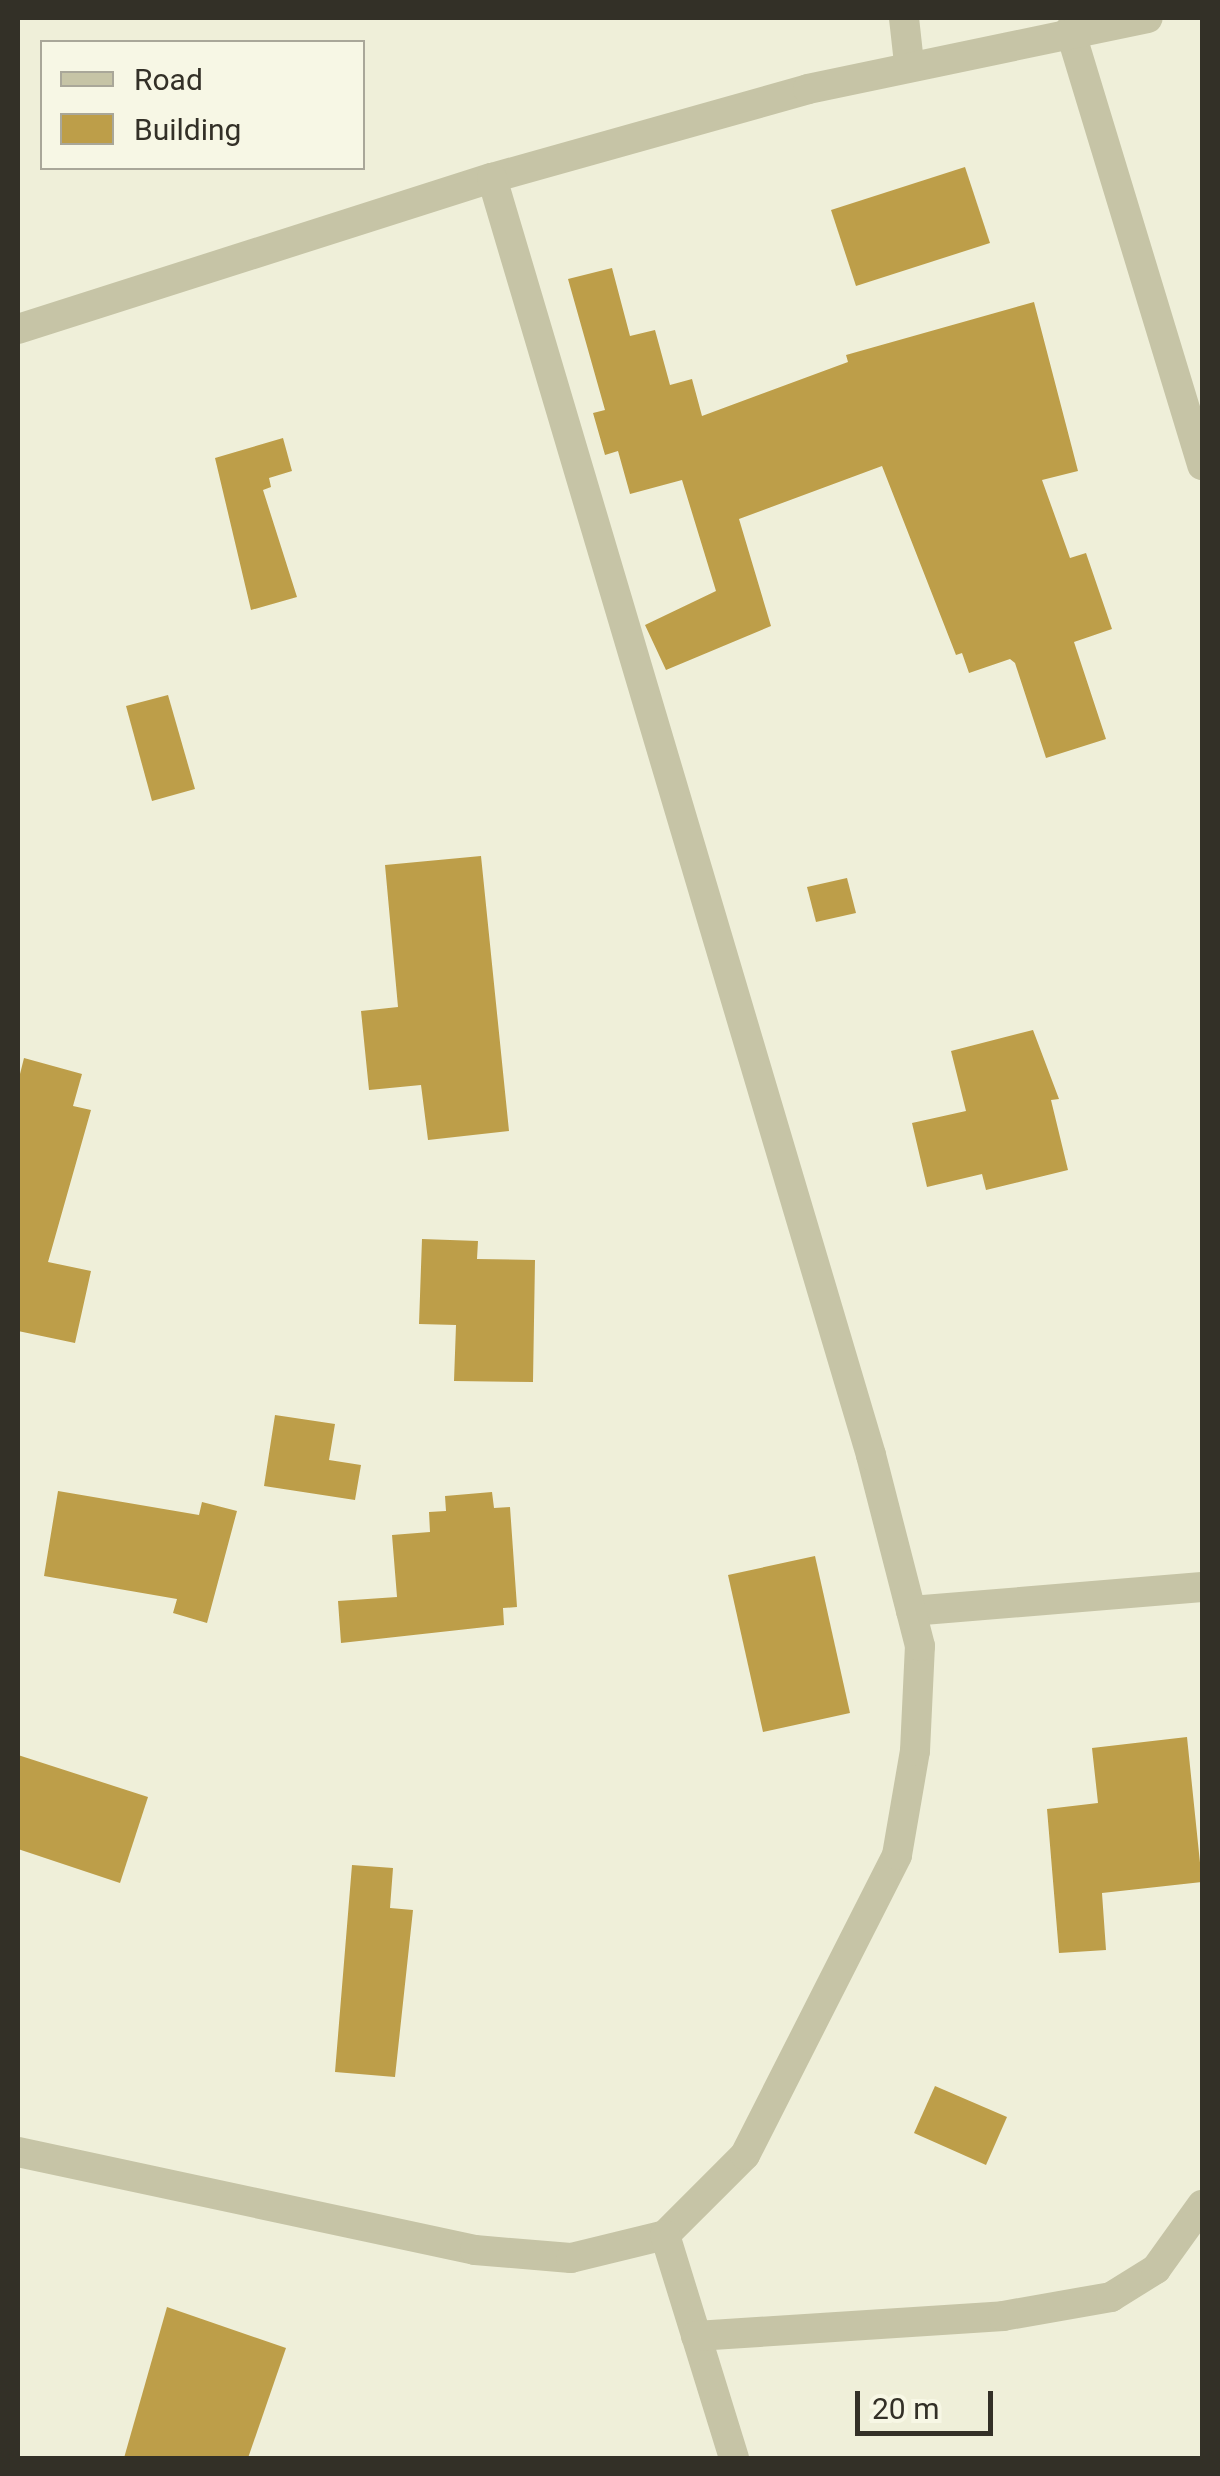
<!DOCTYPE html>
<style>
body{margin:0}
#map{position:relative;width:1220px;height:2476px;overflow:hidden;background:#efefd9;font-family:Roboto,sans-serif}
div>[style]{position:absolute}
.building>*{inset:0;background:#bd9e49}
.minor>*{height:30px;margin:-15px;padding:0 15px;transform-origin:15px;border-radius:15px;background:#c6c4a6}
span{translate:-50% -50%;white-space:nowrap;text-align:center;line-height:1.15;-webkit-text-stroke:9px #f7f7e5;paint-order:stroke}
.frame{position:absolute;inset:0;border:20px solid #333027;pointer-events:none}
.legend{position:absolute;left:40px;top:40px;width:325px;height:130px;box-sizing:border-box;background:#f7f7e5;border:2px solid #a9a799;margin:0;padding:12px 18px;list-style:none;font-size:30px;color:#333027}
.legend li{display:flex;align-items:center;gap:20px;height:50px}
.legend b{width:50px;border:2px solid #a9a799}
.scale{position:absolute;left:855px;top:2391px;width:138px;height:45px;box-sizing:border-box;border:5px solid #333027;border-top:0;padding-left:12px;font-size:30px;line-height:35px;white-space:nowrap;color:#333027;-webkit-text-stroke:8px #f7f7e5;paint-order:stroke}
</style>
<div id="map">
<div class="building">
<div style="clip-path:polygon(965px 167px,990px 243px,856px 286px,831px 210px)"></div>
<div style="clip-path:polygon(612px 268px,630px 336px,655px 330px,670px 385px,692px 379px,702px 416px,848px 362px,846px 355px,1034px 302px,1078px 471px,1042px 480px,1070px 558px,1086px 553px,1112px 629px,1074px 642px,1106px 739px,1046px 758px,1015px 663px,1010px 659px,969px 673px,962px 653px,956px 655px,882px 466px,739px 519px,771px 626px,666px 670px,645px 625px,716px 591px,682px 480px,630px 494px,618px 451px,605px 455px,593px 413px,605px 410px,568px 279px)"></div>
<div style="clip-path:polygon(283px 438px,292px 471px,269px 478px,271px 487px,263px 490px,297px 597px,251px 610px,215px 458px)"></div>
<div style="clip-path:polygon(168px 695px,195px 789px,152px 801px,126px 706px)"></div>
<div style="clip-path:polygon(481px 856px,509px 1131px,428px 1140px,421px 1085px,369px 1090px,361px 1011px,398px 1007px,385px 865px)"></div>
<div style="clip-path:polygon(847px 878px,856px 913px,816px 922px,807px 887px)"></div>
<div style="clip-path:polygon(1033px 1030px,1059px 1099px,1051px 1100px,1068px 1170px,986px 1190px,982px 1174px,927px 1187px,912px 1123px,966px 1111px,951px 1051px)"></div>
<div style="clip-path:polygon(24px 1058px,82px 1074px,73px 1106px,91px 1110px,48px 1262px,91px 1271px,75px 1343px,18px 1331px,18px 1082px)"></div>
<div style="clip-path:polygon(422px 1239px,478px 1241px,477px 1259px,535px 1260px,533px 1382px,454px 1381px,456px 1325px,419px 1324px)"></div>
<div style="clip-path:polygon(275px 1415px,335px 1424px,329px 1460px,361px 1465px,355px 1500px,264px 1486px)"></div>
<div style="clip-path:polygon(58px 1491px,199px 1515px,202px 1502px,237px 1511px,207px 1623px,173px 1613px,177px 1599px,44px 1576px)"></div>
<div style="clip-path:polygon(492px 1492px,494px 1508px,510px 1507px,517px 1607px,503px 1608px,504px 1625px,341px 1643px,338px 1601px,397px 1597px,392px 1535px,430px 1532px,429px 1512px,446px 1511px,445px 1496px)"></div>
<div style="clip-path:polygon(815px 1556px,850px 1713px,763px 1732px,728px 1575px)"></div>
<div style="clip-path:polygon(1187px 1737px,1202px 1882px,1102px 1893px,1106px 1950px,1059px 1953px,1047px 1809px,1098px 1803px,1092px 1748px)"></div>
<div style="clip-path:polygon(18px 1755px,148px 1797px,120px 1883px,18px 1849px)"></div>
<div style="clip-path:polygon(352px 1865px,393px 1868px,390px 1908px,413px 1910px,395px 2077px,335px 2072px)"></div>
<div style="clip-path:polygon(935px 2086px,1007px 2117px,986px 2165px,914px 2133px)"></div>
<div style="clip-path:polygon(167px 2307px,286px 2348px,248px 2458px,124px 2458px)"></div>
</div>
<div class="minor">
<div style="left:904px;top:18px;width:45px;rotate:83.7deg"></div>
<div style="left:1070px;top:30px;width:455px;rotate:73.1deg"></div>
<div style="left:18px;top:329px;width:497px;rotate:-17.7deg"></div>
<div style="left:492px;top:178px;width:328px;rotate:-15.7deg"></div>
<div style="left:808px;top:89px;width:347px;rotate:-11.8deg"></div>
<div style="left:911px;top:1611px;width:292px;rotate:-4.7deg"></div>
<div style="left:18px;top:2152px;width:467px;rotate:12.1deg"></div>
<div style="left:475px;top:2250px;width:96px;rotate:4.8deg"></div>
<div style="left:571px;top:2258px;width:97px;rotate:-13.7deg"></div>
<div style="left:665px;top:2235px;width:113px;rotate:-45deg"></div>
<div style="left:745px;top:2155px;width:336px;rotate:-63.1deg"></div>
<div style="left:897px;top:1855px;width:106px;rotate:-80.2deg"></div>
<div style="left:915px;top:1751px;width:105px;rotate:-87.3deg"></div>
<div style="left:920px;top:1646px;width:197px;rotate:-104.4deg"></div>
<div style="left:871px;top:1455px;width:1332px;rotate:-106.53deg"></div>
<div style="left:665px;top:2235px;width:233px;rotate:72.8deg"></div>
<div style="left:696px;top:2336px;width:308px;rotate:-3.7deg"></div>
<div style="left:1003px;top:2316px;width:110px;rotate:-10deg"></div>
<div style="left:1111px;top:2297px;width:53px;rotate:-31.9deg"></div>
<div style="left:1156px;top:2269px;width:79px;rotate:-54.3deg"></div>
</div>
<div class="frame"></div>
<ul class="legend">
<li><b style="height:12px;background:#c6c4a6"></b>Road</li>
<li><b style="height:28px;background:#bd9e49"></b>Building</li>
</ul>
<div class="scale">20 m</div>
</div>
